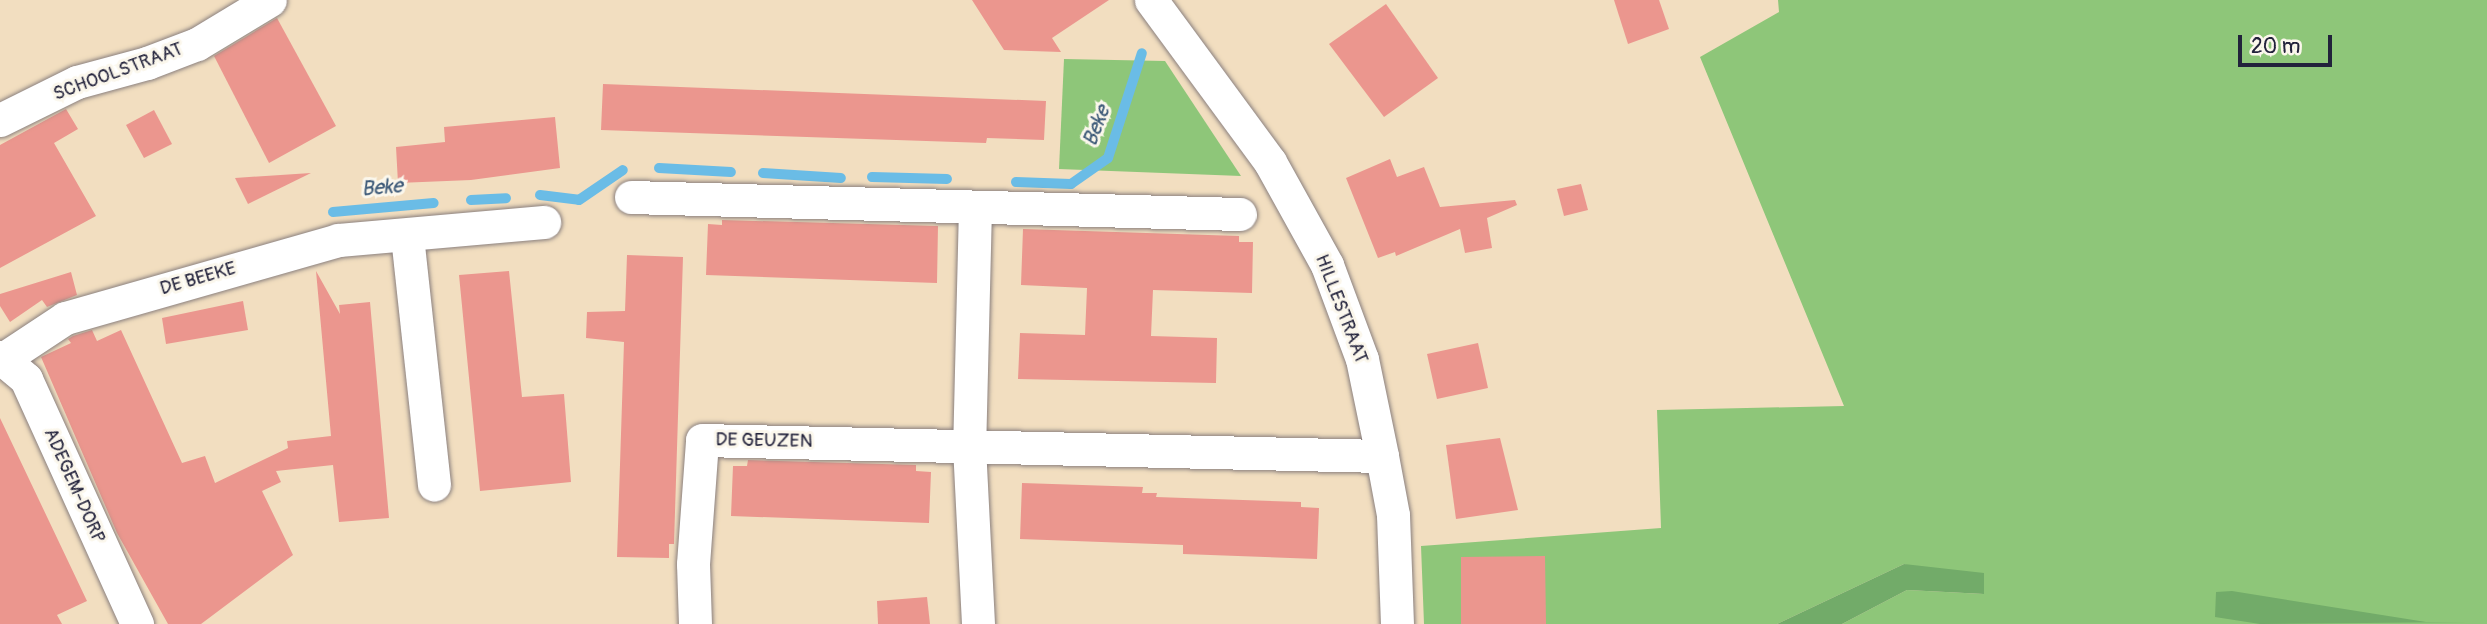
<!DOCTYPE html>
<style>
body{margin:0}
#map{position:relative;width:2487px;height:624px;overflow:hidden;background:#f2dec0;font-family:Pangolin,sans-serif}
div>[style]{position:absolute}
.green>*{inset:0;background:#8ec679}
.forest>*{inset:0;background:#72ab69}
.stream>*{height:10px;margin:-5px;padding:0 5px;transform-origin:5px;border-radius:5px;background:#6abce6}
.building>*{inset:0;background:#eb968e}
.roads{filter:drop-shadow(0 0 2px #8a807e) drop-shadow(0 0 2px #8a807e)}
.minor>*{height:33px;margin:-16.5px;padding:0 16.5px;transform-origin:16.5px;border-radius:16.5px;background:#fff}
span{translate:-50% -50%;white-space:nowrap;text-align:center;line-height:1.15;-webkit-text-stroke:6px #fbf7ec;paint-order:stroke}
.street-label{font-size:19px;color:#22223b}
.water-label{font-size:21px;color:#3b5877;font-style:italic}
.scale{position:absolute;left:2238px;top:35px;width:94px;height:32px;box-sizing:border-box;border:4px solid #22223b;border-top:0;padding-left:9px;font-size:21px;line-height:24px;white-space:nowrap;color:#22223b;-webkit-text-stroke:5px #fbf7ec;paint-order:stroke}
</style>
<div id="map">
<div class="green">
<div style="clip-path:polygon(1778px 0,2487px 0,2487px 624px,1842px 624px,1907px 590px,1984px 594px,1904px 564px,1777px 624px,1424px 624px,1421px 546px,1661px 528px,1657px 410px,1844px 406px,1700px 57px,1779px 12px)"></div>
<div style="clip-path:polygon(1064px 59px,1165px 61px,1241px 176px,1059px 169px)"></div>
</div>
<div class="forest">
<div style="clip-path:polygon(1904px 564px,1984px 573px,1984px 594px,1907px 590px,1842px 624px,1777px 624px)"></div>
<div style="clip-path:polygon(2232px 591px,2426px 622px,2468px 622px,2260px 624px,2215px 617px,2216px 592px)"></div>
</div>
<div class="stream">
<div style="left:659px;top:168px;width:72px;rotate:3.2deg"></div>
<div style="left:763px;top:173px;width:78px;rotate:3.7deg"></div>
<div style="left:872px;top:177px;width:75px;rotate:1.5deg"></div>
<div style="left:1016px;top:182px;width:55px;rotate:2.1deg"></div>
<div style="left:1071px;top:184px;width:45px;rotate:-35.1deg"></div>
<div style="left:1108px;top:158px;width:110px;rotate:-72.1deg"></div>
<div style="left:540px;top:195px;width:39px;rotate:7deg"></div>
<div style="left:579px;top:200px;width:53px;rotate:-34.3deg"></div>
<div style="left:471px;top:200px;width:35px;rotate:-3deg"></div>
<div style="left:333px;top:212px;width:101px;rotate:-5.1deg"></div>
</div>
<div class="building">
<div style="clip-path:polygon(972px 0,1109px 0,1052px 38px,1061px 52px,1004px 50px)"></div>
<div style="clip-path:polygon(1614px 0,1659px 0,1669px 29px,1628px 44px)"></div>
<div style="clip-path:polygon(1386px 4px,1438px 78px,1384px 117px,1329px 44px)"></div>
<div style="clip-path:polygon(277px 18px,336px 126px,269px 163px,214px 56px)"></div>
<div style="clip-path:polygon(603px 84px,1046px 101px,1044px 140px,987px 138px,986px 143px,601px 130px)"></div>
<div style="clip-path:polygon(66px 109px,78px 129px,54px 143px,96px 216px,0 268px,0 145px)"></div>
<div style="clip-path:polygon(154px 110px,172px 144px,144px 158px,126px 125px)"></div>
<div style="clip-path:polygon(555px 117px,560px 168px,471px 180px,398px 183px,396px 147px,445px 142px,444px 127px)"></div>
<div style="clip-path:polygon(1390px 159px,1397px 177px,1424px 167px,1440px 207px,1515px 200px,1517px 205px,1487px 218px,1492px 248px,1465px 253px,1460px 229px,1396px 256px,1395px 252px,1378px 258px,1346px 178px)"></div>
<div style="clip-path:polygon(311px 173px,248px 204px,235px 178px)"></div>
<div style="clip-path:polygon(1581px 184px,1588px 210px,1564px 216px,1557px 189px)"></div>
<div style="clip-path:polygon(722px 220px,938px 226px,937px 283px,706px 275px,708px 224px,722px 225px)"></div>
<div style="clip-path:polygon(1023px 229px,1239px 236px,1239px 242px,1253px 242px,1252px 293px,1153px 290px,1151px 336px,1217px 338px,1216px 383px,1018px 379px,1020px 333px,1085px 335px,1087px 288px,1021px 285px)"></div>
<div style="clip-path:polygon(627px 255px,683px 257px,674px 544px,669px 544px,669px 558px,617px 557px,624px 342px,586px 338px,587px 312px,625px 311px)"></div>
<div style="clip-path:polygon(316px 271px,340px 314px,339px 305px,370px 302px,389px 518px,339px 522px,333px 465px,276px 471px,281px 482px,262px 491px,293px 555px,201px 624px,168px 624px,117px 533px,41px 357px,71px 343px,68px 339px,73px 336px,92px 330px,97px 341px,121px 330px,182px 463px,205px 456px,215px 483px,288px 448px,287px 441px,331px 436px)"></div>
<div style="clip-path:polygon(509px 271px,522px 397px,564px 394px,571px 482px,480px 491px,459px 275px)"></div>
<div style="clip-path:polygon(71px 272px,77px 295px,47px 307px,42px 300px,10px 322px,0 306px,0 294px)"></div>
<div style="clip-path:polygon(243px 301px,248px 330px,166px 344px,162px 318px)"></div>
<div style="clip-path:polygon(1478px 343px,1488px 388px,1437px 399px,1427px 354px)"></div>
<div style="clip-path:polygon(0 418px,87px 601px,57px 615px,62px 624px,0 624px)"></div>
<div style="clip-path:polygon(1500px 438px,1518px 510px,1456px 519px,1446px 445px)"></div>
<div style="clip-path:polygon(748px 460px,916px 465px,916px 471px,931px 472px,929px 523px,731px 516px,733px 466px,747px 466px)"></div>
<div style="clip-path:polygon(1022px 483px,1143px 487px,1142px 493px,1157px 493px,1156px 497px,1301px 502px,1301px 507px,1319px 508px,1317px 559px,1183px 554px,1183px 545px,1020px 539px)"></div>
<div style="clip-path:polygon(1545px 556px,1546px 624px,1461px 624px,1461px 557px)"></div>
<div style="clip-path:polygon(927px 597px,930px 624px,878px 624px,877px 601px)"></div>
</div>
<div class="roads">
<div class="minor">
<div style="left:1151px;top:0;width:201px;rotate:53.7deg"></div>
<div style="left:1270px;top:162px;width:118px;rotate:61deg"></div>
<div style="left:1327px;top:265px;width:100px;rotate:69.6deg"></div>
<div style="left:1362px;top:359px;width:99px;rotate:78.3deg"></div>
<div style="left:1382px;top:456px;width:60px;rotate:79.4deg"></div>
<div style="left:1393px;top:515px;width:109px;rotate:87.9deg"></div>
<div style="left:0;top:120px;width:86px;rotate:-26.3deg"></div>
<div style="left:77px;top:82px;width:73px;rotate:-15.2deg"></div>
<div style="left:147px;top:63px;width:53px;rotate:-20.8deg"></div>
<div style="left:197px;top:44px;width:85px;rotate:-31.1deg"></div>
<div style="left:631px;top:197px;width:609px;rotate:1.6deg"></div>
<div style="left:975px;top:207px;width:239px;rotate:91.4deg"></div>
<div style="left:969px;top:446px;width:178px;rotate:87.1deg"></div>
<div style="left:407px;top:236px;width:250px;rotate:83.8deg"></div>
<div style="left:0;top:357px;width:34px;rotate:40deg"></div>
<div style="left:26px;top:379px;width:269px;rotate:65.6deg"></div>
<div style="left:3px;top:359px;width:74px;rotate:-33.5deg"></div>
<div style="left:65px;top:318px;width:284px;rotate:-15.9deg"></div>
<div style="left:338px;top:240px;width:207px;rotate:-5deg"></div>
<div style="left:695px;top:624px;width:60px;rotate:-91.9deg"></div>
<div style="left:693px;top:564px;width:124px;rotate:-85.8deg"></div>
<div style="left:702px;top:440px;width:680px;rotate:1.35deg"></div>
</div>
</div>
<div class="street-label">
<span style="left:118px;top:72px;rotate:-20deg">SCHOOLSTRAAT</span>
<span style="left:198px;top:279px;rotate:-16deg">DE BEEKE</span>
<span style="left:1341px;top:309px;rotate:69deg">HILLESTRAAT</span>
<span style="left:764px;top:441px;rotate:1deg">DE GEUZEN</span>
<span style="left:74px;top:486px;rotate:66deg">ADEGEM-DORP</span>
</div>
<div class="water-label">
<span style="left:1097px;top:126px;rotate:-69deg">Beke</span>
<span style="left:382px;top:188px;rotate:-5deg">Beke</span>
</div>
<div class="scale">20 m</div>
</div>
